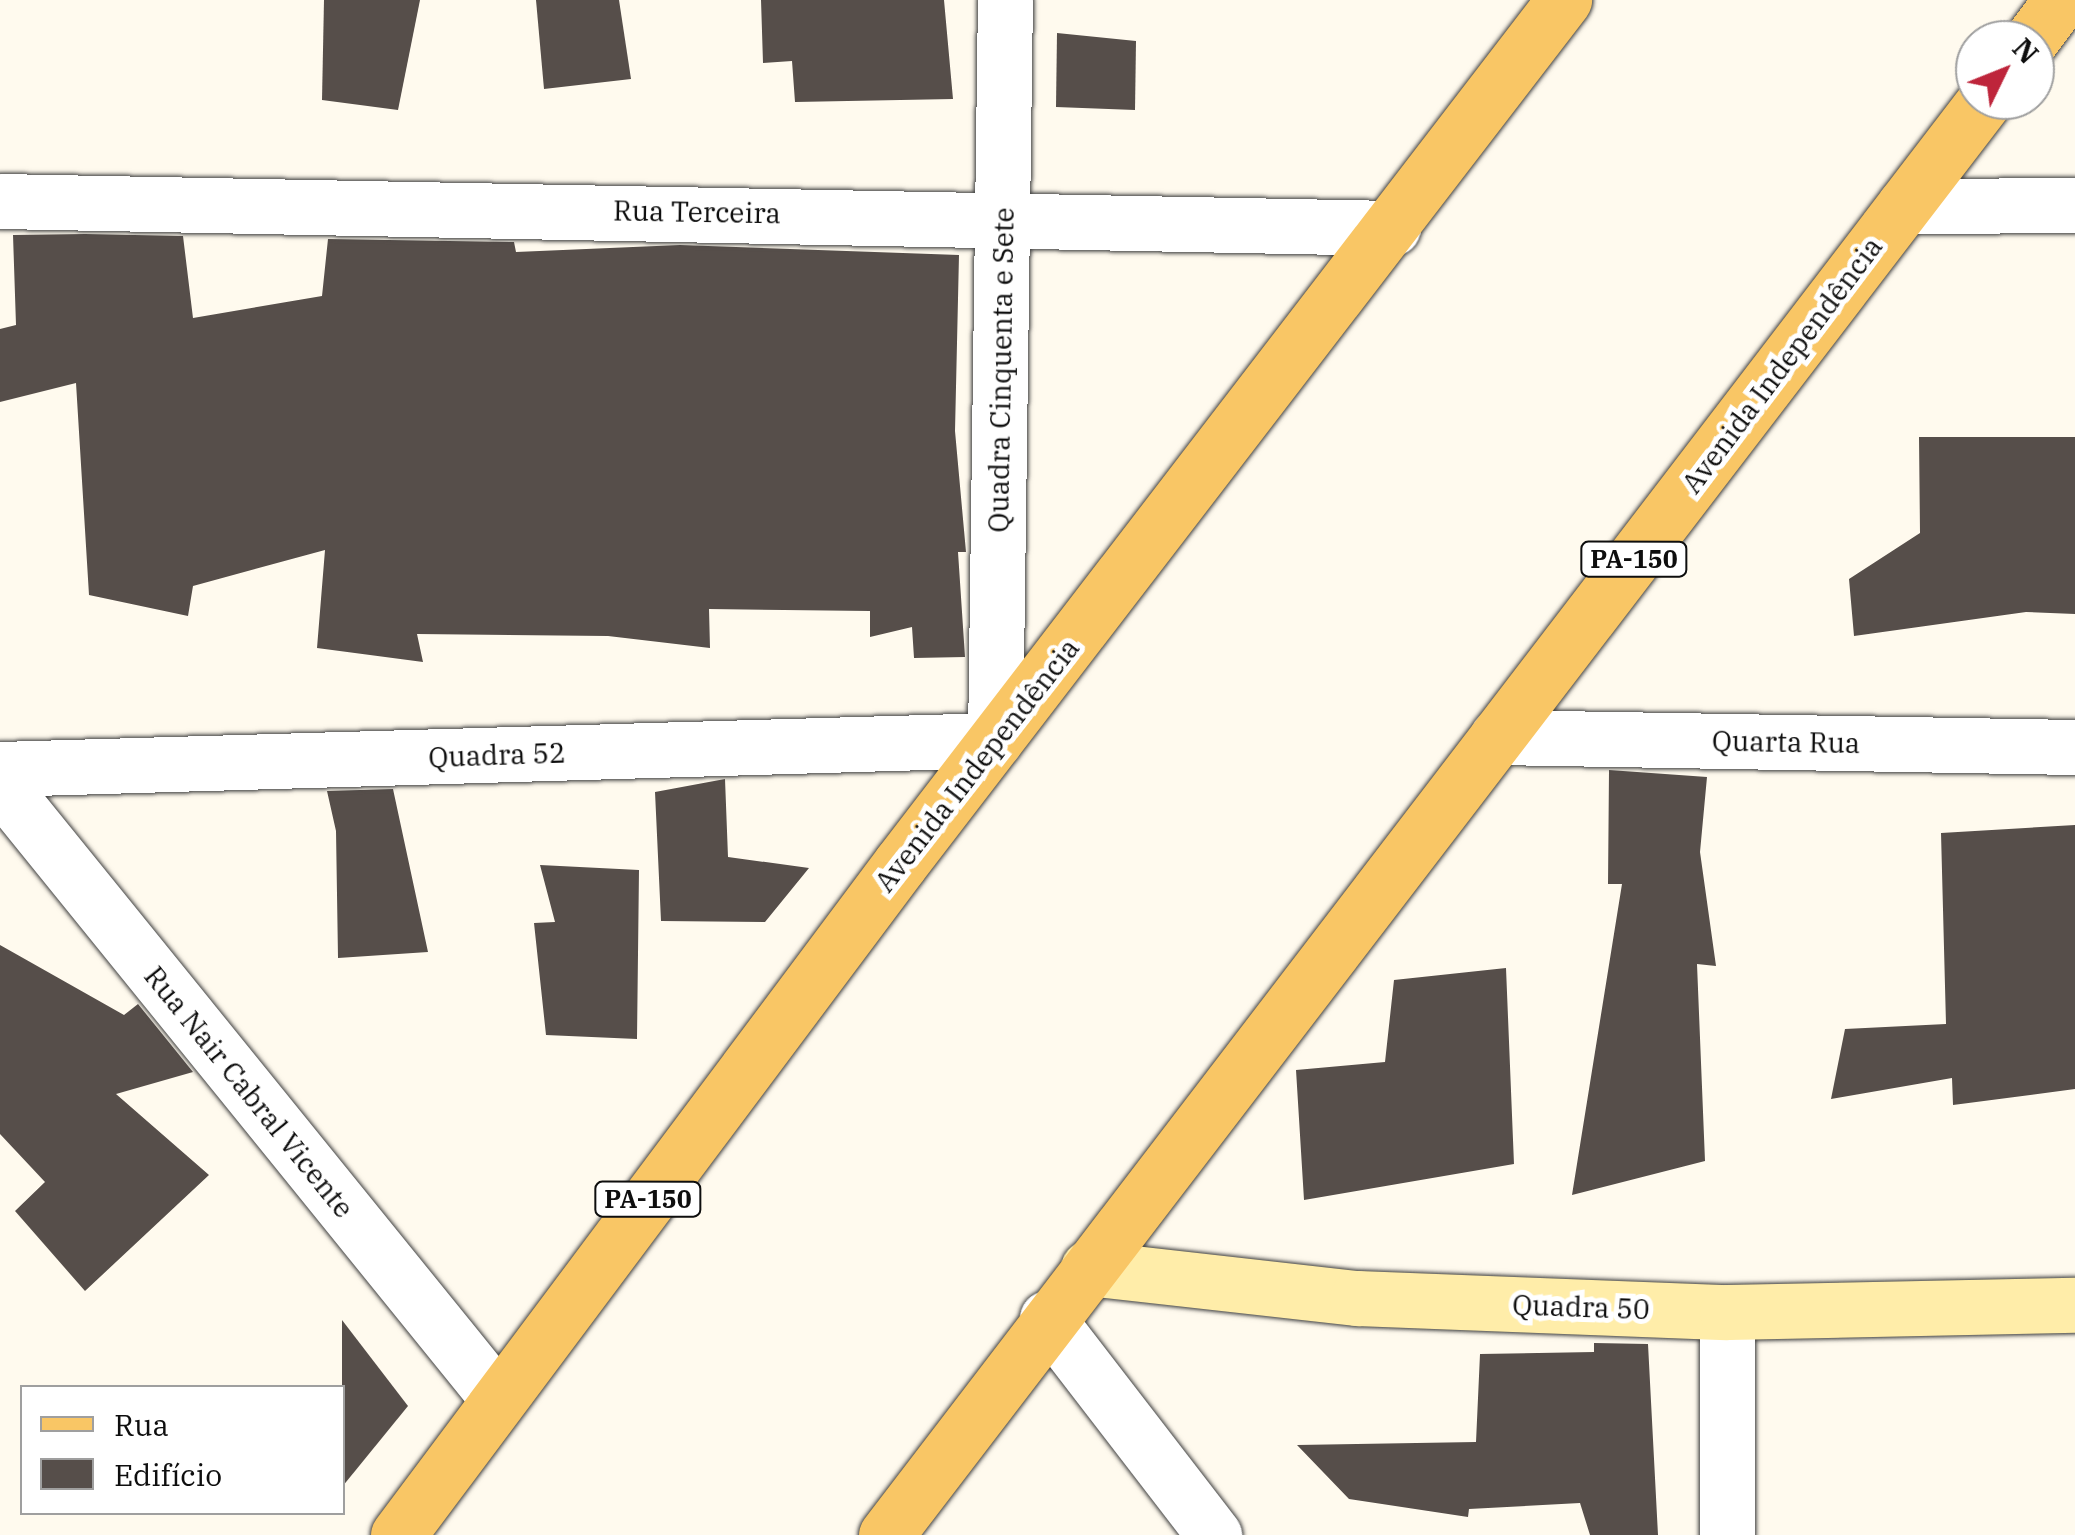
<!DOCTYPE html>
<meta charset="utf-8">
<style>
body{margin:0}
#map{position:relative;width:2075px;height:1535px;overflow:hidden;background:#fffaee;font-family:"IBM Plex Serif",serif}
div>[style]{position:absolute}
.building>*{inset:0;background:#564e4a}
.roads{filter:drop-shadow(0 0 2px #414141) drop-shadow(0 0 2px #414141)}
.street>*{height:55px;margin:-27.5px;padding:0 27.5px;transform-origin:27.5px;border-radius:27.5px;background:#fff}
.secondary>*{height:55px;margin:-27.5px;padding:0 27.5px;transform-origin:27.5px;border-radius:27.5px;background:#ffeda9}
.primary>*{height:55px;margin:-27.5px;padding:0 27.5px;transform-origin:27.5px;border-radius:27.5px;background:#f9c665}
span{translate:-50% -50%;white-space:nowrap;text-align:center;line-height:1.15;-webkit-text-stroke:10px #fff;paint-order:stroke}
.shield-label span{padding:2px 8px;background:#fff;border:2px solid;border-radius:8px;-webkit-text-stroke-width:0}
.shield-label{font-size:25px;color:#0e0e0e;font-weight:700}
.street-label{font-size:28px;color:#0e0e0e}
.legend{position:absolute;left:20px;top:1385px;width:325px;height:130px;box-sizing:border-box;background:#fff;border:2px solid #9f9f9f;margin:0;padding:12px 18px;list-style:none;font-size:30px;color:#0e0e0e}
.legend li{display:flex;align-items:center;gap:20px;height:50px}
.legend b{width:50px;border:2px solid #9f9f9f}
.north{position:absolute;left:1955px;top:20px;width:100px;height:100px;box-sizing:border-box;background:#fff;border:2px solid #9f9f9f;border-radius:50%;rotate:47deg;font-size:28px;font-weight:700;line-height:40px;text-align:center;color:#0e0e0e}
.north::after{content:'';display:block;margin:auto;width:35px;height:45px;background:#be253b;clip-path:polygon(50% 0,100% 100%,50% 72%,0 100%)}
</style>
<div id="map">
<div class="building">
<div style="clip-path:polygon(324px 0,420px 0,398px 110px,322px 100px)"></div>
<div style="clip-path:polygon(536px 0,619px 0,631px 79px,544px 89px)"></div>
<div style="clip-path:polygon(761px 0,944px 0,953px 99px,795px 102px,792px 61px,763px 63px)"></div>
<div style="clip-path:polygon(1057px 33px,1136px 41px,1135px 110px,1056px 107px)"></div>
<div style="clip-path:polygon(85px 234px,183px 236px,193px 318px,322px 296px,328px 239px,514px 242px,516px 252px,680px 245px,959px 255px,955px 431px,966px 552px,958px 552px,965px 657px,914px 658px,912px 627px,870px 637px,870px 611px,709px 609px,710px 648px,608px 636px,417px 634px,423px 662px,317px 648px,325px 550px,193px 586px,188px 616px,89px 595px,76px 383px,0 402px,0 329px,16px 325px,13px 235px)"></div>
<div style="clip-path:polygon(1919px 437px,2075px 437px,2075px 614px,2026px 612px,1854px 636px,1849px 579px,1920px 533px)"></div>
<div style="clip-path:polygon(1609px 770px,1707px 777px,1700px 852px,1716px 966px,1697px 964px,1705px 1161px,1572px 1195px,1622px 884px,1608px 884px)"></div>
<div style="clip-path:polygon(725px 779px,728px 857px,809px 868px,765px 922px,661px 921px,655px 792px)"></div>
<div style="clip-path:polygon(393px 789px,428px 952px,338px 958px,336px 831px,327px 791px)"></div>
<div style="clip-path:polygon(2075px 825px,2075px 1089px,1953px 1105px,1952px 1078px,1831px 1099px,1845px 1029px,1946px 1024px,1941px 833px)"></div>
<div style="clip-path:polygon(540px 865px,639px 870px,637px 1039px,546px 1035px,534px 923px,555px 922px)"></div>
<div style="clip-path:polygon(0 945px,124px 1015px,138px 1004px,193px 1072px,116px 1094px,209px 1175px,85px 1291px,15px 1211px,45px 1182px,0 1134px)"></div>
<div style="clip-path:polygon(1506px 968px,1514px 1164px,1304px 1200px,1296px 1070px,1385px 1062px,1394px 980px)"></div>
<div style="clip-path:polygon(342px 1320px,408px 1406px,342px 1487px)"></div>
<div style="clip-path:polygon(1594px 1343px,1648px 1344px,1658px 1535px,1590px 1535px,1580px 1503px,1469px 1509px,1468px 1517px,1349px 1499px,1297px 1445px,1476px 1442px,1480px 1354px,1594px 1352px)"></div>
</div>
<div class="roads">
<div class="street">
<div style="left:0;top:201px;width:1393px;rotate:1.11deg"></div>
<div style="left:1904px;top:206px;width:171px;rotate:-0.3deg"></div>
<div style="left:1497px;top:737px;width:578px;rotate:0.99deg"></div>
<div style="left:0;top:769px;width:995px;rotate:-1.67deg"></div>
<div style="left:995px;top:740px;width:740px;rotate:-89.23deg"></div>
<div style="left:0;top:784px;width:791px;rotate:51deg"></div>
<div style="left:1047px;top:1318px;width:274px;rotate:52.4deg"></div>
<div style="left:1727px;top:1535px;width:223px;rotate:-90deg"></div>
</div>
<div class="secondary">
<div style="left:1088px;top:1268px;width:271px;rotate:6.4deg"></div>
<div style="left:1357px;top:1298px;width:370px;rotate:2.2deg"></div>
<div style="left:1727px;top:1312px;width:348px;rotate:-1.2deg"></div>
</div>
<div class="primary">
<div style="left:2031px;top:40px;width:50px;rotate:-53.1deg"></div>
<div style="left:398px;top:1535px;width:838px;rotate:-53.2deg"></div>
<div style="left:900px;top:864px;width:1090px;rotate:-52.46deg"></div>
<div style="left:886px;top:1535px;width:1807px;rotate:-52.55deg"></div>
</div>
</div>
<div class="shield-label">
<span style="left:1634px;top:559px">PA-150</span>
<span style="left:648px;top:1199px">PA-150</span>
</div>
<div class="street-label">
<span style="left:697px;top:212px;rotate:1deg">Rua Terceira</span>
<span style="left:1782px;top:365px;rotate:-53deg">Avenida Independência</span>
<span style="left:1001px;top:370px;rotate:-89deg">Quadra Cinquenta e Sete</span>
<span style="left:1786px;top:742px;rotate:1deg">Quarta Rua</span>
<span style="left:497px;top:755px;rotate:-2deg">Quadra 52</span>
<span style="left:977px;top:765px;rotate:-52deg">Avenida Independência</span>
<span style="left:249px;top:1092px;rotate:51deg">Rua Nair Cabral Vicente</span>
<span style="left:1581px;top:1307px;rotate:2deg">Quadra 50</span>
</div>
<ul class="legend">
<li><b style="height:12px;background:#f9c665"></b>Rua</li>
<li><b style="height:28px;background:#564e4a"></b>Edifício</li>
</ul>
<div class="north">N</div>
</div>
